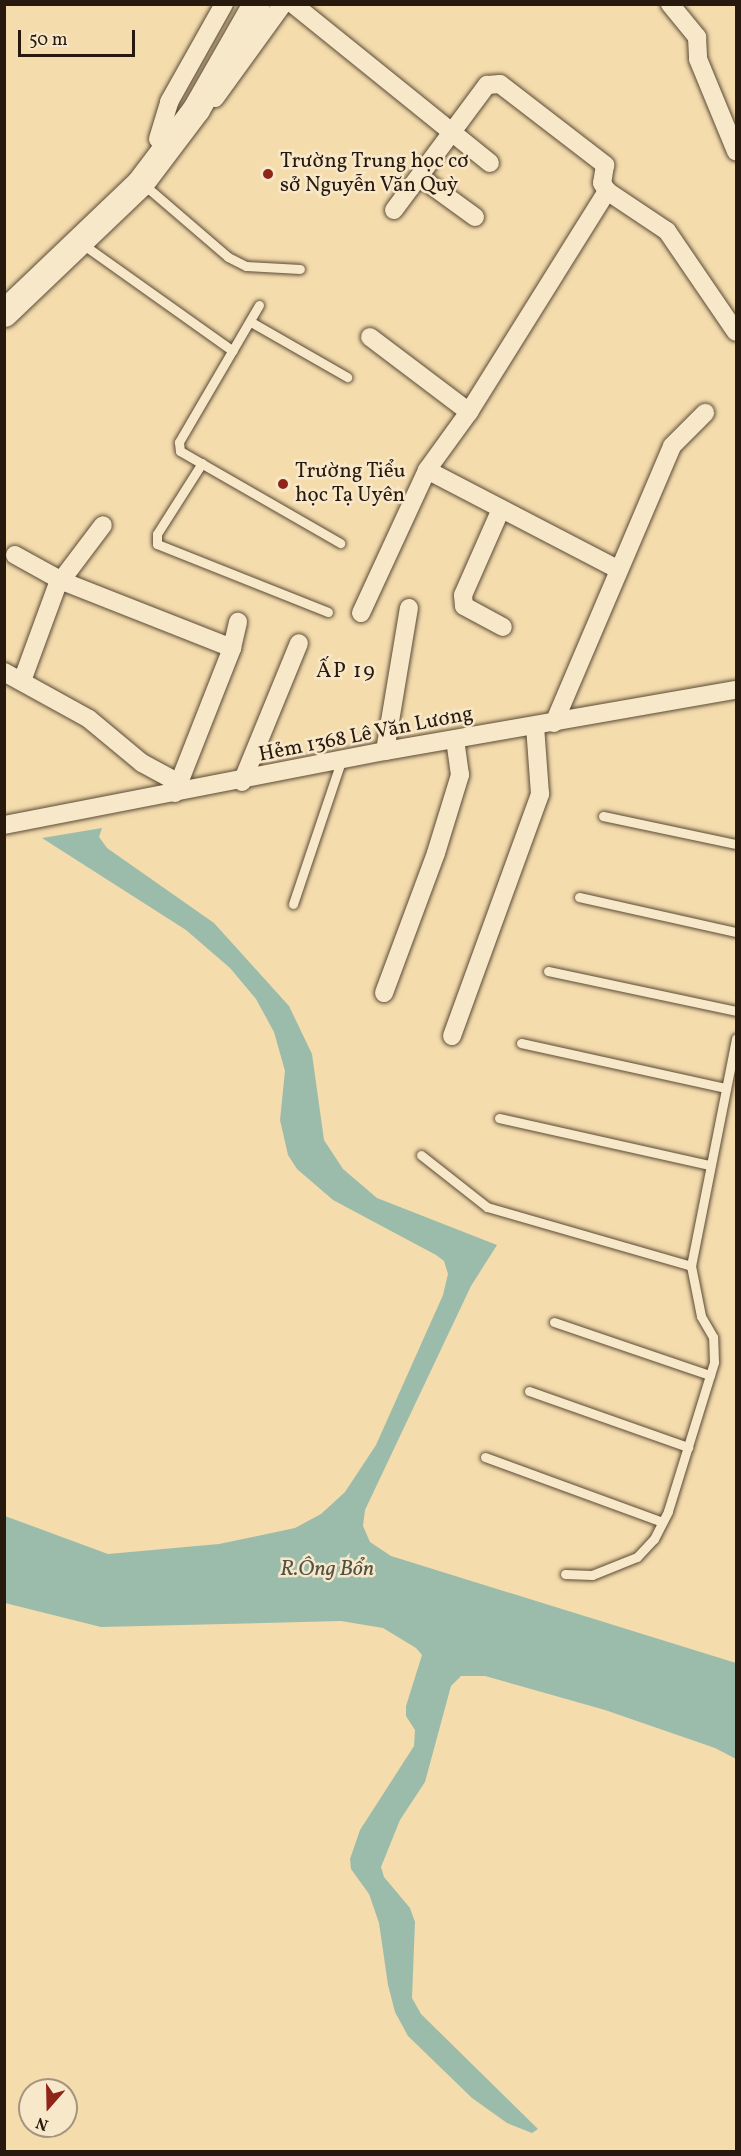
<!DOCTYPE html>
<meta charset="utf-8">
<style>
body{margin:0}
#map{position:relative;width:741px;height:2156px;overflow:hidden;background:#f4dcad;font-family:Vollkorn,serif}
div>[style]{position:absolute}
.water>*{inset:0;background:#9cbcab}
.roads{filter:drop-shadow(0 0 2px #5b4a36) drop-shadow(0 0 2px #5b4a36)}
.service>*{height:9px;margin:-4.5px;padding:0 4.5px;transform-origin:4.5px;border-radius:4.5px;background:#f8e8ca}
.minor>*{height:18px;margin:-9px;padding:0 9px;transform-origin:9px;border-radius:9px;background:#f8e8ca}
.secondary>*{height:27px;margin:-13.5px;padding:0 13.5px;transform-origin:13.5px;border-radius:13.5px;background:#f8e8ca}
.dots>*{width:16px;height:16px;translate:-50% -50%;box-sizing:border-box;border:3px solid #f8e8ca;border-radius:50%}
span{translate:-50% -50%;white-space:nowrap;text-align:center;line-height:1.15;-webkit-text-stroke:5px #f8e8ca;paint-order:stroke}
.poi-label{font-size:21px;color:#28190f}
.left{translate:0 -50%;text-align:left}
.street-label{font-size:21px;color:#28190f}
.neighbourhood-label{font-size:22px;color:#28190f;letter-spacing:1.5px}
.water-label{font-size:22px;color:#515246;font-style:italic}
.frame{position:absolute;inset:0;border:6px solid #28190f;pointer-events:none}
.north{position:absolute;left:18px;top:2078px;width:60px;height:60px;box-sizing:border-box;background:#f8e8ca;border:2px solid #a5957f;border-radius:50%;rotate:200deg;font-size:16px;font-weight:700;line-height:24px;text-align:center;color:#28190f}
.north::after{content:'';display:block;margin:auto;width:21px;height:27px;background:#8f2418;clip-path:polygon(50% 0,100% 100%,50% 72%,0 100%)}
.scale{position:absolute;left:18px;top:30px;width:117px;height:27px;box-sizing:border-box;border:3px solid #28190f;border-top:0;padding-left:8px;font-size:18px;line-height:21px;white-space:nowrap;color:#28190f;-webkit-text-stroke:4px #f8e8ca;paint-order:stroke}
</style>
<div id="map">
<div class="water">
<div style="clip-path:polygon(102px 828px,99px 837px,107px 848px,214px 923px,289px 1006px,312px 1054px,324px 1140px,343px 1169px,377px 1198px,497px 1245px,471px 1286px,365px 1510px,363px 1526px,370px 1542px,391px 1556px,736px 1663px,736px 1759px,715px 1748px,605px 1710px,485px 1676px,461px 1676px,451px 1686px,425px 1782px,400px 1820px,381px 1867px,384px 1877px,410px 1908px,415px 1922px,412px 1998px,421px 2014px,538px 2129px,532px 2133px,507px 2123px,472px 2098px,408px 2036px,395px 2012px,388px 1985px,379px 1923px,369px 1894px,351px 1869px,350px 1859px,360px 1830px,414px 1746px,415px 1730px,406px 1716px,406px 1706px,422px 1655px,416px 1648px,383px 1628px,341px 1621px,101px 1627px,5px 1603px,5px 1516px,108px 1554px,219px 1544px,295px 1528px,321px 1514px,345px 1492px,376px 1445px,443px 1295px,448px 1274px,444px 1261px,436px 1255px,333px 1200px,297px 1169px,288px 1155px,280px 1120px,285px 1071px,274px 1032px,256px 999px,230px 968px,186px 930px,42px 838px)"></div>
</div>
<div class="roads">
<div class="service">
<div style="left:142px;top:183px;width:113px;rotate:40.7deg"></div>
<div style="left:228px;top:257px;width:20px;rotate:27deg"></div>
<div style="left:246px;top:266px;width:54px;rotate:3.2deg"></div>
<div style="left:81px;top:243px;width:186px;rotate:35.4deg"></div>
<div style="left:259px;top:305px;width:159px;rotate:120.3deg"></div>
<div style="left:179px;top:442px;width:9px;rotate:84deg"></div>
<div style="left:180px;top:451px;width:185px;rotate:29.9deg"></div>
<div style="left:251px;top:322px;width:111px;rotate:29.8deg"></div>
<div style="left:202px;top:463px;width:84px;rotate:122.4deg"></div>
<div style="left:157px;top:534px;width:10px;rotate:90deg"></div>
<div style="left:157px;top:544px;width:184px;rotate:21.7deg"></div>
<div style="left:603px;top:816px;width:136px;rotate:11.9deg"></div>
<div style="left:579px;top:897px;width:161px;rotate:12.6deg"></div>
<div style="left:293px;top:904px;width:151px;rotate:-71.4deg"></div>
<div style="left:548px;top:971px;width:192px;rotate:12deg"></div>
<div style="left:521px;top:1043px;width:210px;rotate:12.4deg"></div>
<div style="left:499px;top:1118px;width:216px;rotate:12.6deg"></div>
<div style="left:421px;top:1155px;width:84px;rotate:38.2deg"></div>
<div style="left:487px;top:1207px;width:212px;rotate:16.1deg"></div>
<div style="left:554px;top:1322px;width:165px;rotate:18.8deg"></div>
<div style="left:529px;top:1391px;width:169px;rotate:19.4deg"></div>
<div style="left:485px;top:1457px;width:189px;rotate:20.1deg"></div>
<div style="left:565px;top:1574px;width:27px;rotate:2deg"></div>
<div style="left:592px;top:1575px;width:48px;rotate:-21.8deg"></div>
<div style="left:637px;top:1557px;width:25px;rotate:-47deg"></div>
<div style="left:654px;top:1539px;width:31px;rotate:-63deg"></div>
<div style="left:668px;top:1511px;width:156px;rotate:-72.8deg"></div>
<div style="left:714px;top:1362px;width:25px;rotate:-92deg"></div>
<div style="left:713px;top:1337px;width:24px;rotate:-120deg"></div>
<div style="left:701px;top:1316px;width:51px;rotate:-101.3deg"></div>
<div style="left:691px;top:1266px;width:232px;rotate:-78.8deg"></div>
</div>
<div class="minor">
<div style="left:293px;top:4px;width:253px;rotate:38.9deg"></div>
<div style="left:670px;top:4px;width:43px;rotate:50.7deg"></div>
<div style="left:697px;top:37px;width:22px;rotate:87deg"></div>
<div style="left:698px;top:59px;width:100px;rotate:67.6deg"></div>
<div style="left:215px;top:98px;width:116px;rotate:-54.1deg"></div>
<div style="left:158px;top:139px;width:39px;rotate:-73deg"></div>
<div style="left:169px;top:102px;width:112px;rotate:-60.7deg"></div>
<div style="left:420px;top:177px;width:68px;rotate:36deg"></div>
<div style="left:394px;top:210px;width:156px;rotate:-53.4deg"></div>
<div style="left:487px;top:85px;width:13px;rotate:-4deg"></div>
<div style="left:500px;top:84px;width:133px;rotate:37.6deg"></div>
<div style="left:605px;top:165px;width:18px;rotate:99deg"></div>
<div style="left:602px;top:183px;width:9px;rotate:58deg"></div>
<div style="left:607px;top:191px;width:72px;rotate:33.7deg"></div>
<div style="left:667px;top:231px;width:122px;rotate:55.7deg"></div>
<div style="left:370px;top:337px;width:124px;rotate:37.1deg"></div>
<div style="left:427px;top:470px;width:214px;rotate:27.5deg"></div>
<div style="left:501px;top:509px;width:94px;rotate:113.8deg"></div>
<div style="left:463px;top:595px;width:11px;rotate:85deg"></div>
<div style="left:464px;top:606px;width:44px;rotate:28.3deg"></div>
<div style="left:15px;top:555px;width:54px;rotate:29deg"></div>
<div style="left:62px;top:581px;width:183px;rotate:21.5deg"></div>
<div style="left:361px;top:613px;width:157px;rotate:-65.2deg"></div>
<div style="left:427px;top:470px;width:72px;rotate:-54.1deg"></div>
<div style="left:469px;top:412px;width:261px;rotate:-58deg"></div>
<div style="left:4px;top:672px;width:97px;rotate:28.9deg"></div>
<div style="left:89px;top:719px;width:69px;rotate:39.7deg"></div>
<div style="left:142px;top:763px;width:42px;rotate:28.4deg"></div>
<div style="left:22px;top:681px;width:101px;rotate:-69.8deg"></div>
<div style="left:57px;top:586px;width:76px;rotate:-53deg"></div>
<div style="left:554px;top:723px;width:301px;rotate:-66.9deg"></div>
<div style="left:672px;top:446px;width:47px;rotate:-45deg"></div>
<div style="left:385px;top:751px;width:145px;rotate:-80.5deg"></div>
<div style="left:242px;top:782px;width:150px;rotate:-67.7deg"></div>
<div style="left:175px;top:793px;width:156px;rotate:-68.5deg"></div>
<div style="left:232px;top:648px;width:27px;rotate:-77deg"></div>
<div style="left:4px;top:825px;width:388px;rotate:-11deg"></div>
<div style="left:385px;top:751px;width:356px;rotate:-9.9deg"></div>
<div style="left:384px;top:993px;width:149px;rotate:-69.6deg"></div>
<div style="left:436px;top:853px;width:82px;rotate:-72.9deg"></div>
<div style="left:460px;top:775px;width:35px;rotate:-98deg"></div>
<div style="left:452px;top:1036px;width:258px;rotate:-70deg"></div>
<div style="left:540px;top:794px;width:68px;rotate:-94.2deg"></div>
</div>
<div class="secondary">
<div style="left:4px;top:313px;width:188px;rotate:-43.7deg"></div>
<div style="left:140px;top:183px;width:93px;rotate:-52.9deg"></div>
<div style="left:196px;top:109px;width:121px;rotate:-60.3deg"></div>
</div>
</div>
<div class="dots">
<div style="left:268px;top:174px;background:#8f2418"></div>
<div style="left:283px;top:484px;background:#8f2418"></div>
</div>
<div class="poi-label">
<span class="left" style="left:280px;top:174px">Trường Trung học cơ<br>sở Nguyễn Văn Quỳ</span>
<span class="left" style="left:295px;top:484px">Trường Tiểu<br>học Tạ Uyên</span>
</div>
<div class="street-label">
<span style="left:366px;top:735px;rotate:-11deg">Hẻm 1368 Lê Văn Lương</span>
</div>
<div class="neighbourhood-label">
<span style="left:346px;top:672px">ẤP 19</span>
</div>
<div class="water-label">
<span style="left:327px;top:1570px">R.Ông Bổn</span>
</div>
<div class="frame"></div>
<div class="north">N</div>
<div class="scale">50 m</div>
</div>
